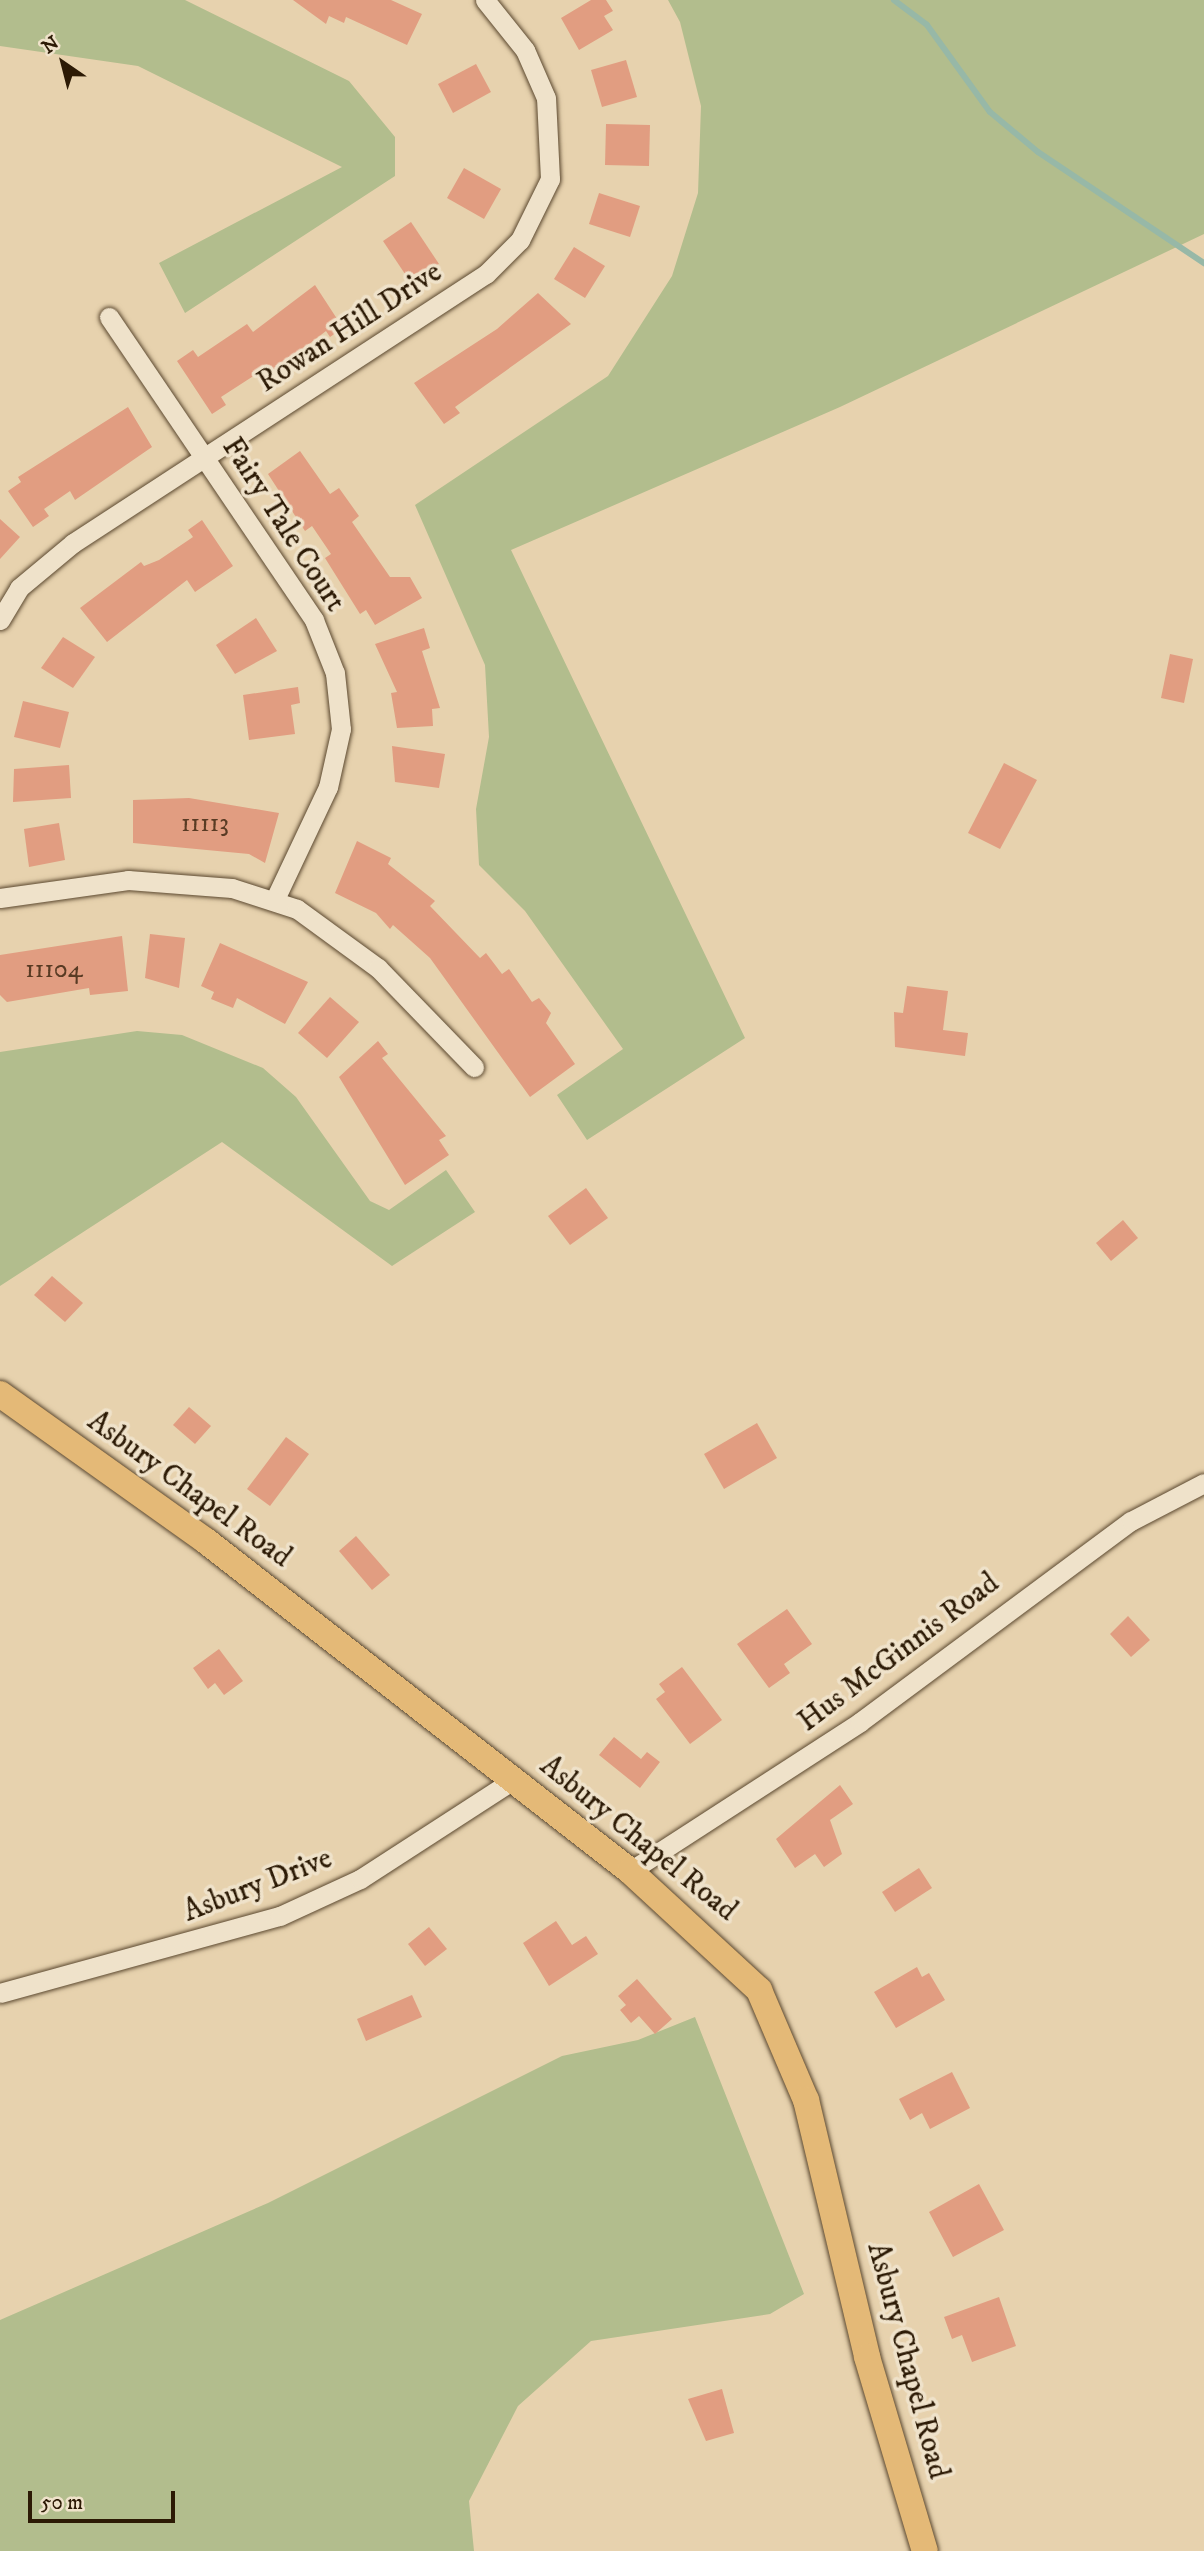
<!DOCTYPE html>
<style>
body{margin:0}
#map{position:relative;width:1204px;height:2551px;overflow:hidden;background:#e7d2ae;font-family:"IM FELL DW Pica",serif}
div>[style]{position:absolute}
.green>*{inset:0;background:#b2bd8d}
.stream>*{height:6px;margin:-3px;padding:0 3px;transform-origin:3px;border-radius:3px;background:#97b8a7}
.building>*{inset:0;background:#e19d81}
.roads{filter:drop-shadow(0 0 2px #5b482f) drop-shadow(0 0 2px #5b482f)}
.minor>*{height:19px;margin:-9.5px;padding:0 9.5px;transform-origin:9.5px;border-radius:9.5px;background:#efe2ca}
.major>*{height:26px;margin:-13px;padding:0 13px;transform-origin:13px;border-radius:13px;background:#e4b977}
span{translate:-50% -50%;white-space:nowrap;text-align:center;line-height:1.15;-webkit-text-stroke:7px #efe2ca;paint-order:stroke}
.number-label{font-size:26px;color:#593b24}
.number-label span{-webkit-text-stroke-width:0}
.street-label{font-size:30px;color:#2c1a05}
.north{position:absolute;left:28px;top:28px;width:70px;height:70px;-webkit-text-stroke:5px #efe2ca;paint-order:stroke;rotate:325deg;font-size:19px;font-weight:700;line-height:28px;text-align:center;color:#2c1a05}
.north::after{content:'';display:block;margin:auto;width:24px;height:32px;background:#2c1a05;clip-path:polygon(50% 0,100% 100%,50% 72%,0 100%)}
.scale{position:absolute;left:28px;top:2491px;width:147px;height:32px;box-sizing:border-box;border:4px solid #2c1a05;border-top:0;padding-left:9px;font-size:21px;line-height:24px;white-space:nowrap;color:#2c1a05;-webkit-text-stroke:5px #efe2ca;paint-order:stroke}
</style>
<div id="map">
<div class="green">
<div style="clip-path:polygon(0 0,185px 0,349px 81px,395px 137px,395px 176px,185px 313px,159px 263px,342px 167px,138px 66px,0 46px)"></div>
<div style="clip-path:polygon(668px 0,1204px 0,1204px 234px,840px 407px,511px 550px,745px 1038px,587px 1140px,557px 1095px,623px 1049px,525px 911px,479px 865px,476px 809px,489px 737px,485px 665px,415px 505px,608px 376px,672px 276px,698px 193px,701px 106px,680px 22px)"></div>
<div style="clip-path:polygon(137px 1031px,182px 1035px,263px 1068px,296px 1097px,370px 1201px,389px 1210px,446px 1170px,475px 1212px,392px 1266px,222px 1142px,0 1286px,0 1052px)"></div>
<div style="clip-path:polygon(695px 2017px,804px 2294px,770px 2314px,591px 2341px,518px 2406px,469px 2501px,474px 2551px,0 2551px,0 2320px,268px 2203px,562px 2056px,638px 2040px)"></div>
</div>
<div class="stream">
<div style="left:894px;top:0;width:41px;rotate:37.1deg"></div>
<div style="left:927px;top:25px;width:107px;rotate:54.1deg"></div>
<div style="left:990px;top:112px;width:62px;rotate:39.8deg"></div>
<div style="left:1038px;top:152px;width:200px;rotate:33.8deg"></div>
</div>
<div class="building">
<div style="clip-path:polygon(293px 0,391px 0,422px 14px,407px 45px,346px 17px,344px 23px,329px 16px,326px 24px)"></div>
<div style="clip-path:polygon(591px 0,606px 0,613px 11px,604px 16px,613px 30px,579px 50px,561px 18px)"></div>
<div style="clip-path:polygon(626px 60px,637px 97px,602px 107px,591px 70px)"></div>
<div style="clip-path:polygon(476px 64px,491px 92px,453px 113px,438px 84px)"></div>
<div style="clip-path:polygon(606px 124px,650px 125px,649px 166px,605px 165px)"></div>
<div style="clip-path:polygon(464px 168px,501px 189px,484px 219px,447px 198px)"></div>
<div style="clip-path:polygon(599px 193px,640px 206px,630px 237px,589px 224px)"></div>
<div style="clip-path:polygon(411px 222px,439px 264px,407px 277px,383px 241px)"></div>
<div style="clip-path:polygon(574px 247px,605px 266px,585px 298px,554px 279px)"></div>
<div style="clip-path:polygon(315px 285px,343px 328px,330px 337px,326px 331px,260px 382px,255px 375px,221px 397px,226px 405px,212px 414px,177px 361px,193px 350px,198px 357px,247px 324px,253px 332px)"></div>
<div style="clip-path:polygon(538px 293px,571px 324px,455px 407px,460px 413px,444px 424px,414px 383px,497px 329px)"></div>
<div style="clip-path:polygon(128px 407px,152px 447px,75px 500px,70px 491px,44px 509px,49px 516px,33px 527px,8px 491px,21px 482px,18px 477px)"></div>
<div style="clip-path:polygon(300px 451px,330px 494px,339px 488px,359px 516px,352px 522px,390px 577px,410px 577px,422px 598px,375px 625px,366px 610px,360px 614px,325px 558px,331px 554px,312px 526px,305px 531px,268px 474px)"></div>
<div style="clip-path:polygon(0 519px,20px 537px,0 559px)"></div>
<div style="clip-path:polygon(202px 520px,233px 566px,195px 592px,187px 580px,107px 642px,80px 608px,141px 562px,144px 566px,159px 560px,193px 537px,188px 530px)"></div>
<div style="clip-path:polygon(256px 618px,277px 651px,235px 674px,216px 645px)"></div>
<div style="clip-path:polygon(424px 628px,430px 648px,422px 651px,440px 708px,432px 709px,433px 726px,397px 728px,391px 693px,397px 692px,375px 644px)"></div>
<div style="clip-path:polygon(63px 637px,95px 657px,73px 688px,41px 668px)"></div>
<div style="clip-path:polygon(1170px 654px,1193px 659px,1184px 703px,1161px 698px)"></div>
<div style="clip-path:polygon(298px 687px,300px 703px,291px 705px,295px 734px,249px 740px,243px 695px)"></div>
<div style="clip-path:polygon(23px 701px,69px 712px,60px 748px,14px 737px)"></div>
<div style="clip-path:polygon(392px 746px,445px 754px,439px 788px,395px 782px)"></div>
<div style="clip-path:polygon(1004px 763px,1037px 780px,1000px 849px,968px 833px)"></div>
<div style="clip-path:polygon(69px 765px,71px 798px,13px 802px,14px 769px)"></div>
<div style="clip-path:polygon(189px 798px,279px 813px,265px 863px,249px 854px,133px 843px,133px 800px)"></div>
<div style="clip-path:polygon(59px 823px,65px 860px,29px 867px,24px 829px)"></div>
<div style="clip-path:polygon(357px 841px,391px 858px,388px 864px,435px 901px,430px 906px,480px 958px,486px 953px,502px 974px,509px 969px,532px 1002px,539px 998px,551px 1013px,546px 1023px,575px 1064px,530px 1097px,430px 958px,393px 925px,390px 929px,376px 913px,335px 893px)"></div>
<div style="clip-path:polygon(150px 934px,185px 938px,179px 988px,145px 978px)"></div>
<div style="clip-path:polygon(122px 936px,128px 991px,90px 995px,89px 988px,7px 1002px,0 995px,0 955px)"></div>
<div style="clip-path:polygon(220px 943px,308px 982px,285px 1024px,237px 998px,233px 1008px,211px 999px,214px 992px,201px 986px)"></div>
<div style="clip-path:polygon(907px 986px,948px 991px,943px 1030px,968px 1033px,965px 1056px,895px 1047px,894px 1012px,903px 1013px)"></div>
<div style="clip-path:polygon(330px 997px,359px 1022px,327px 1058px,298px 1033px)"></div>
<div style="clip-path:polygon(378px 1041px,388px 1054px,382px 1058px,446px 1136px,439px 1140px,449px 1155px,405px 1185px,339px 1077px)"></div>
<div style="clip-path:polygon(586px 1188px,608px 1218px,570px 1245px,548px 1216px)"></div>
<div style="clip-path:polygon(1123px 1220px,1138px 1238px,1111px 1261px,1096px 1243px)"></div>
<div style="clip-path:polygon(52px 1276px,83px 1303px,65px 1322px,34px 1295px)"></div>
<div style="clip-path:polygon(189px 1407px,211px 1426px,195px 1444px,173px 1425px)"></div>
<div style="clip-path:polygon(757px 1423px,777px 1458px,724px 1489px,704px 1454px)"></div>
<div style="clip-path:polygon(286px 1437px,309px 1454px,270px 1506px,247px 1489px)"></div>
<div style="clip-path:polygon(356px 1536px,390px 1575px,372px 1590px,339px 1551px)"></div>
<div style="clip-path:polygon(787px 1609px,812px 1644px,784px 1664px,790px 1673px,769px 1688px,737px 1644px)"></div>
<div style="clip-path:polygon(1128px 1616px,1150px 1640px,1131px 1657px,1110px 1634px)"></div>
<div style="clip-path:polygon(219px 1649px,243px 1681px,224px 1695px,215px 1683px,208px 1689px,193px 1668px)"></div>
<div style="clip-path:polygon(682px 1667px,722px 1720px,690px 1744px,656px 1699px,665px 1692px,659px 1684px)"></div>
<div style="clip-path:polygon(614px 1737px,641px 1759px,647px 1752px,660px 1762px,640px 1788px,599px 1755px)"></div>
<div style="clip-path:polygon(840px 1785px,853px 1804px,830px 1820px,842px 1854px,824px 1867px,815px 1854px,795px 1868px,776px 1839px)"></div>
<div style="clip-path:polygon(919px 1868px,932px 1888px,895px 1912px,882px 1892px)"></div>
<div style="clip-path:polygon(556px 1921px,572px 1945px,586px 1936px,598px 1954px,549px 1986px,523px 1943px)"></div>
<div style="clip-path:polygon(429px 1927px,447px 1949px,425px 1966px,408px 1944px)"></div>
<div style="clip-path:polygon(917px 1967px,922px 1977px,929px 1973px,945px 2000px,896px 2028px,874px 1992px)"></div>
<div style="clip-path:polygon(637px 1979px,672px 2019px,655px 2034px,639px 2016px,631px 2023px,620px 2010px,626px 2005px,618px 1996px)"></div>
<div style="clip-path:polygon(412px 1995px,422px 2017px,366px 2041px,357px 2019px)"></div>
<div style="clip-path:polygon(952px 2072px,970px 2108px,930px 2129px,922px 2113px,910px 2120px,899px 2099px)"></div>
<div style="clip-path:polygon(979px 2184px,1004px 2230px,953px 2257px,929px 2212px)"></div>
<div style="clip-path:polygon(999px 2297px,1016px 2346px,972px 2362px,962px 2335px,952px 2339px,944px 2317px)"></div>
<div style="clip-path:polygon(722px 2389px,734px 2433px,706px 2441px,688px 2399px)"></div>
</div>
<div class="roads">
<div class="minor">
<div style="left:109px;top:317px;width:366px;rotate:55.9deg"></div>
<div style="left:314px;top:620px;width:57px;rotate:68.4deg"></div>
<div style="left:335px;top:673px;width:56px;rotate:83.9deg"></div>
<div style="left:341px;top:729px;width:59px;rotate:102.6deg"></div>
<div style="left:328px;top:787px;width:126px;rotate:115.3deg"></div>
<div style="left:0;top:620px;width:37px;rotate:-59deg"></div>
<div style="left:19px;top:588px;width:70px;rotate:-39.8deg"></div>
<div style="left:73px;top:543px;width:493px;rotate:-33.1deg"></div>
<div style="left:486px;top:274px;width:48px;rotate:-45deg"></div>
<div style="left:520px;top:240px;width:68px;rotate:-63.8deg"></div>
<div style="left:550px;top:179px;width:81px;rotate:-92.8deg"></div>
<div style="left:546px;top:98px;width:52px;rotate:-113.6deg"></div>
<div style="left:525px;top:50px;width:64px;rotate:-128.7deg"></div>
<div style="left:0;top:898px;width:129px;rotate:-8deg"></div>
<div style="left:128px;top:880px;width:104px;rotate:4.4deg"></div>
<div style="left:232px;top:888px;width:68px;rotate:17.9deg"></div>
<div style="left:297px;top:909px;width:100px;rotate:36.1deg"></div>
<div style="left:378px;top:968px;width:138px;rotate:45.9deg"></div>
<div style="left:630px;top:1871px;width:274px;rotate:-32.9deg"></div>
<div style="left:860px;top:1722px;width:337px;rotate:-36.6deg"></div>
<div style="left:1131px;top:1521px;width:82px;rotate:-27.5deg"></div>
<div style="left:0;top:1993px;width:290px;rotate:-15.4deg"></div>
<div style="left:280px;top:1916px;width:88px;rotate:-24.8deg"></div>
<div style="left:360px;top:1879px;width:182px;rotate:-32.9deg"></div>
</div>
<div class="major">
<div style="left:0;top:1394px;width:253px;rotate:35.5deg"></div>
<div style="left:206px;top:1541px;width:537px;rotate:37.89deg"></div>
<div style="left:630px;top:1871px;width:176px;rotate:42.7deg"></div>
<div style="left:759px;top:1990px;width:120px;rotate:66.9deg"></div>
<div style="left:806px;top:2100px;width:264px;rotate:76.6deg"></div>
<div style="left:867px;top:2357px;width:202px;rotate:73.4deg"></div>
</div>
</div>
<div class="number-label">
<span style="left:205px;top:824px">11113</span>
<span style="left:54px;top:970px">11104</span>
</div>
<div class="street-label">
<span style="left:350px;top:328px;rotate:-33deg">Rowan Hill Drive</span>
<span style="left:283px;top:525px;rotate:57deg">Fairy Tale Court</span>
<span style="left:189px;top:1490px;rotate:36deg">Asbury Chapel Road</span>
<span style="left:899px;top:1653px;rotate:-37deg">Hus McGinnis Road</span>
<span style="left:638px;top:1839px;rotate:39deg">Asbury Chapel Road</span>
<span style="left:258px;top:1886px;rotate:-21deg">Asbury Drive</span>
<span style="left:907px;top:2361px;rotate:75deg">Asbury Chapel Road</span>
</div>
<div class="north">N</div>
<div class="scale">50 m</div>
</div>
